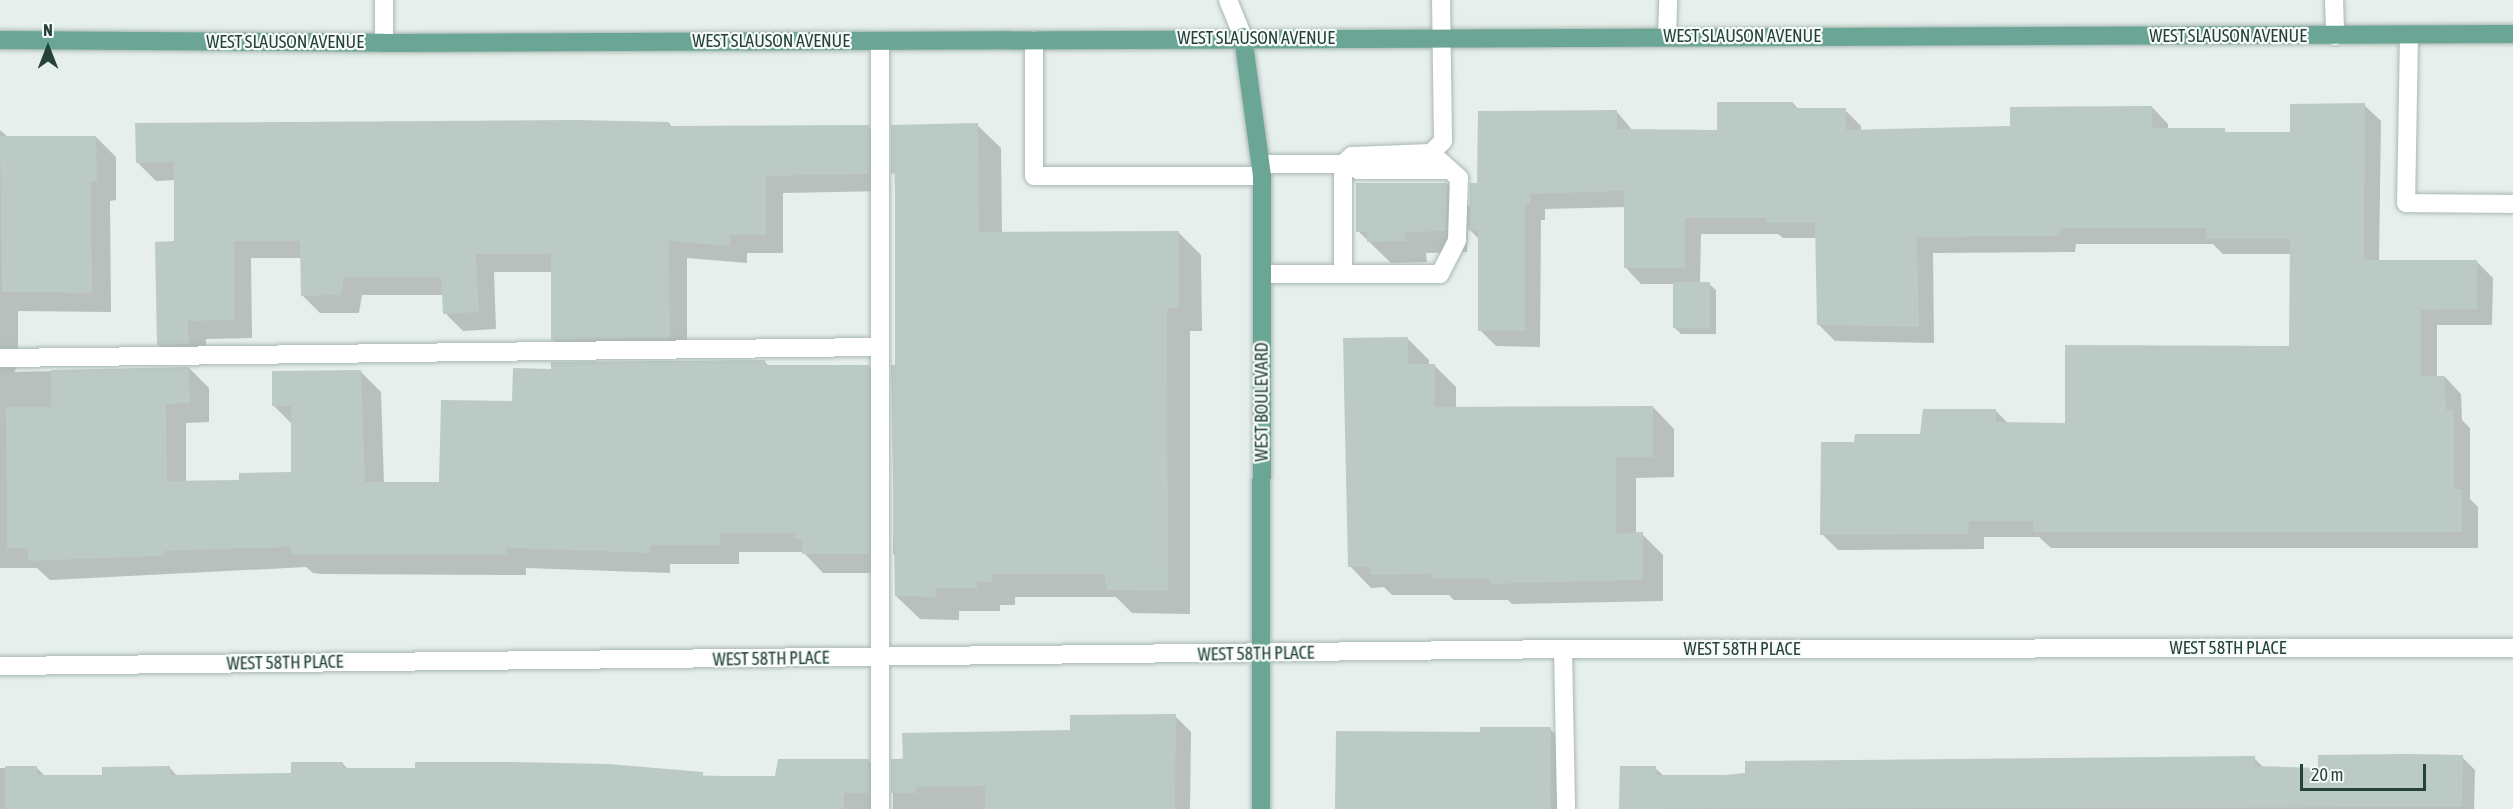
<!DOCTYPE html>
<style>
body{margin:0}
#map{position:relative;width:2513px;height:809px;overflow:hidden;background:#e6efeb;font-family:"Asap Condensed",sans-serif}
div>[style]{position:absolute}
.shadow>*{inset:0;background:#0003}
.building>*{inset:0;background:#bbcac4}
.roads{filter:drop-shadow(0 0 2px #a8b8b2) drop-shadow(0 0 2px #a8b8b2)}
.minor>*{height:18px;margin:-9px;padding:0 9px;transform-origin:9px;border-radius:9px;background:#fff}
.major>*{height:18px;margin:-9px;padding:0 9px;transform-origin:9px;border-radius:9px;background:#6aa596}
span{translate:-50% -50%;white-space:nowrap;text-align:center;line-height:1.15;-webkit-text-stroke:4.5px #f7fbf9;paint-order:stroke}
.street-label{font-size:18px;color:#24423a}
.north{position:absolute;left:18px;top:18px;width:60px;height:60px;-webkit-text-stroke:4px #f7fbf9;paint-order:stroke;rotate:0deg;font-size:16px;font-weight:700;line-height:24px;text-align:center;color:#24423a}
.north::after{content:'';display:block;margin:auto;width:21px;height:27px;background:#24423a;clip-path:polygon(50% 0,100% 100%,50% 72%,0 100%)}
.scale{position:absolute;left:2300px;top:764px;width:126px;height:27px;box-sizing:border-box;border:3px solid #24423a;border-top:0;padding-left:8px;font-size:18px;line-height:21px;white-space:nowrap;color:#24423a;-webkit-text-stroke:4px #f7fbf9;paint-order:stroke}
</style>
<div id="map">
<div class="shadow">
<div style="clip-path:polygon(1793px 103px,1799px 110px,1845px 110px,1861px 126px,1861px 131px,2011px 128px,2152px 107px,2168px 124px,2168px 130px,2292px 134px,2364px 105px,2381px 121px,2379px 261px,2477px 262px,2493px 278px,2492px 325px,2437px 325px,2437px 377px,2445px 377px,2461px 394px,2462px 420px,2470px 428px,2470px 499px,2478px 507px,2478px 548px,2051px 548px,2039px 537px,1984px 537px,1984px 549px,1838px 550px,1822px 534px,1856px 444px,1922px 436px,1995px 410px,2009px 424px,2067px 425px,2291px 348px,2291px 254px,2223px 254px,2213px 244px,2076px 244px,2075px 252px,1933px 253px,1934px 343px,1835px 341px,1819px 325px,1817px 238px,1783px 238px,1778px 234px,1701px 234px,1700px 284px,1709px 284px,1716px 290px,1716px 334px,1681px 334px,1674px 327px,1674px 284px,1641px 284px,1625px 267px,1625px 207px,1545px 209px,1545px 220px,1541px 220px,1540px 347px,1496px 346px,1480px 330px,1480px 240px,1468px 228px,1467px 252px,1426px 253px,1427px 262px,1391px 263px,1358px 231px,1357px 185px,1447px 184px,1471px 208px,1478px 184px,1617px 112px,1633px 131px,1718px 132px)"></div>
<div style="clip-path:polygon(669px 123px,672px 127px,868px 127px,886px 145px,886px 191px,783px 193px,783px 253px,747px 253px,747px 263px,687px 258px,687px 356px,571px 357px,552px 339px,552px 272px,494px 272px,496px 329px,463px 331px,445px 313px,444px 295px,362px 295px,359px 313px,320px 313px,302px 295px,302px 258px,251px 258px,252px 338px,206px 339px,206px 362px,176px 362px,158px 344px,176px 243px,175px 180px,156px 181px,137px 162px)"></div>
<div style="clip-path:polygon(977px 125px,1001px 148px,1002px 233px,1178px 232px,1201px 255px,1202px 331px,1190px 331px,1190px 614px,1132px 613px,1116px 597px,1015px 597px,1015px 605px,1000px 605px,1000px 611px,959px 611px,959px 620px,920px 619px,896px 596px,896px 557px,893px 553px,897px 253px,893px 126px)"></div>
<div style="clip-path:polygon(0 130px,8px 137px,96px 137px,116px 157px,116px 200px,110px 201px,111px 312px,18px 311px,18px 367px,14px 372px,189px 368px,209px 388px,209px 422px,186px 423px,186px 483px,241px 482px,292px 473px,293px 425px,273px 405px,361px 372px,381px 392px,384px 484px,441px 484px,513px 403px,552px 370px,764px 361px,769px 366px,868px 366px,888px 386px,888px 573px,823px 573px,803px 552px,739px 552px,739px 564px,670px 564px,670px 573px,526px 568px,526px 575px,321px 574px,313px 573px,306px 567px,50px 580px,37px 568px,0 568px)"></div>
<div style="clip-path:polygon(1407px 338px,1429px 360px,1429px 366px,1435px 366px,1456px 387px,1456px 408px,1653px 407px,1674px 429px,1674px 477px,1636px 478px,1636px 534px,1642px 534px,1663px 555px,1663px 601px,1512px 604px,1508px 600px,1454px 600px,1449px 595px,1392px 595px,1384px 587px,1371px 588px,1350px 566px)"></div>
<div style="clip-path:polygon(1175px 716px,1191px 732px,1190px 809px,893px 809px,893px 760px)"></div>
<div style="clip-path:polygon(1550px 729px,1572px 751px,1572px 809px,1336px 809px,1481px 734px)"></div>
<div style="clip-path:polygon(2462px 757px,2475px 770px,2474px 809px,1621px 809px,1621px 768px,1655px 768px,1664px 776px,1724px 776px,2254px 758px,2263px 767px,2319px 769px)"></div>
<div style="clip-path:polygon(868px 760px,884px 776px,884px 809px,0 809px,0 768px,37px 768px,45px 776px,103px 776px,170px 768px,178px 777px,292px 774px,343px 764px,348px 769px,776px 777px)"></div>
</div>
<div class="building">
<div style="clip-path:polygon(1717px 102px,1793px 102px,1793px 108px,1846px 108px,1846px 130px,2010px 126px,2010px 107px,2152px 106px,2152px 128px,2225px 128px,2225px 132px,2290px 132px,2290px 104px,2365px 103px,2364px 260px,2477px 260px,2477px 309px,2421px 310px,2421px 376px,2445px 376px,2446px 410px,2454px 410px,2454px 489px,2462px 489px,2462px 532px,2033px 532px,2033px 521px,1969px 521px,1968px 534px,1820px 535px,1821px 442px,1854px 442px,1855px 434px,1920px 434px,1923px 409px,1996px 409px,1996px 422px,2065px 423px,2065px 345px,2289px 346px,2290px 239px,2206px 239px,2206px 228px,2060px 228px,2059px 236px,1917px 237px,1919px 327px,1817px 325px,1815px 223px,1766px 223px,1766px 218px,1685px 218px,1685px 268px,1624px 268px,1624px 191px,1530px 194px,1530px 204px,1525px 204px,1525px 331px,1478px 331px,1478px 230px,1469px 231px,1470px 183px,1477px 183px,1478px 111px,1617px 110px,1617px 129px,1717px 130px)"></div>
<div style="clip-path:polygon(576px 120px,669px 122px,669px 126px,869px 125px,869px 174px,766px 176px,766px 235px,730px 235px,730px 246px,669px 241px,670px 338px,551px 340px,551px 254px,476px 254px,479px 312px,443px 314px,441px 277px,344px 277px,341px 295px,301px 296px,300px 241px,234px 241px,234px 320px,188px 321px,189px 344px,157px 345px,155px 242px,174px 241px,174px 162px,136px 163px,135px 123px)"></div>
<div style="clip-path:polygon(978px 123px,979px 232px,1179px 231px,1179px 308px,1167px 309px,1168px 591px,1107px 590px,1104px 574px,992px 574px,992px 582px,977px 582px,977px 588px,936px 588px,936px 597px,895px 596px,891px 365px,895px 365px,895px 173px,891px 174px,891px 125px)"></div>
<div style="clip-path:polygon(0 136px,96px 136px,97px 181px,91px 181px,92px 293px,2px 292px)"></div>
<div style="clip-path:polygon(1356px 183px,1447px 183px,1446px 231px,1405px 232px,1406px 241px,1367px 242px,1367px 232px,1356px 232px)"></div>
<div style="clip-path:polygon(1673px 282px,1710px 282px,1710px 329px,1673px 328px)"></div>
<div style="clip-path:polygon(1408px 337px,1408px 364px,1435px 364px,1435px 407px,1653px 406px,1653px 457px,1616px 457px,1616px 533px,1643px 532px,1643px 580px,1490px 584px,1490px 579px,1431px 579px,1431px 574px,1370px 575px,1370px 567px,1348px 567px,1343px 338px)"></div>
<div style="clip-path:polygon(765px 360px,765px 365px,869px 365px,869px 554px,802px 554px,802px 539px,795px 539px,795px 533px,720px 533px,720px 545px,651px 545px,651px 553px,507px 548px,507px 555px,300px 555px,291px 554px,291px 547px,164px 551px,164px 556px,28px 561px,28px 548px,7px 548px,6px 407px,51px 407px,51px 370px,189px 367px,190px 403px,166px 404px,167px 481px,239px 480px,239px 473px,291px 472px,291px 406px,272px 406px,272px 371px,361px 370px,365px 482px,439px 482px,441px 400px,512px 401px,513px 368px,551px 369px,551px 362px)"></div>
<div style="clip-path:polygon(1176px 714px,1175px 809px,985px 809px,985px 786px,916px 787px,916px 793px,891px 793px,891px 759px,903px 759px,902px 733px,1070px 730px,1070px 715px)"></div>
<div style="clip-path:polygon(1480px 727px,1551px 727px,1550px 809px,1335px 809px,1336px 731px,1480px 732px)"></div>
<div style="clip-path:polygon(2408px 754px,2463px 755px,2462px 807px,1619px 809px,1620px 766px,1656px 766px,1656px 775px,1724px 775px,1745px 773px,1745px 761px,2255px 756px,2255px 766px,2318px 768px,2318px 755px)"></div>
<div style="clip-path:polygon(778px 759px,869px 759px,869px 793px,844px 793px,844px 809px,5px 809px,5px 766px,37px 766px,37px 775px,102px 775px,102px 767px,170px 766px,170px 775px,291px 773px,291px 762px,343px 762px,343px 768px,415px 768px,415px 762px,512px 762px,608px 764px,703px 772px,703px 776px,775px 776px)"></div>
</div>
<div class="roads">
<div class="minor">
<div style="left:1228px;top:0;width:40px;rotate:68deg"></div>
<div style="left:2334px;top:0;width:36px;rotate:88deg"></div>
<div style="left:2409px;top:35px;width:168px;rotate:91deg"></div>
<div style="left:2406px;top:203px;width:107px;rotate:0.5deg"></div>
<div style="left:1667px;top:36px;width:36px;rotate:-88deg"></div>
<div style="left:1034px;top:40px;width:136px;rotate:90deg"></div>
<div style="left:1034px;top:176px;width:228px"></div>
<div style="left:880px;top:41px;width:768px;rotate:90deg"></div>
<div style="left:384px;top:43px;width:43px;rotate:-90deg"></div>
<div style="left:1352px;top:156px;width:15px;rotate:67deg"></div>
<div style="left:1358px;top:170px;width:89px"></div>
<div style="left:1261px;top:164px;width:82px"></div>
<div style="left:1343px;top:164px;width:12px;rotate:-42deg"></div>
<div style="left:1352px;top:156px;width:79px;rotate:-2.2deg"></div>
<div style="left:1431px;top:153px;width:17px;rotate:-45deg"></div>
<div style="left:1443px;top:141px;width:141px;rotate:-90.8deg"></div>
<div style="left:1343px;top:164px;width:110px;rotate:90deg"></div>
<div style="left:1262px;top:274px;width:178px"></div>
<div style="left:1440px;top:274px;width:38px;rotate:-63deg"></div>
<div style="left:1457px;top:240px;width:62px;rotate:-88.2deg"></div>
<div style="left:1459px;top:178px;width:38px;rotate:-138deg"></div>
<div style="left:0;top:358px;width:880px;rotate:-0.72deg"></div>
<div style="left:1563px;top:649px;width:160px;rotate:88.9deg"></div>
<div style="left:0;top:666px;width:1563px;rotate:-0.62deg"></div>
<div style="left:1563px;top:649px;width:950px;rotate:-0.06deg"></div>
</div>
<div class="major">
<div style="left:1243px;top:37px;width:140px;rotate:82.2deg"></div>
<div style="left:1262px;top:176px;width:633px;rotate:90.09deg"></div>
<div style="left:0;top:40px;width:384px;rotate:0.4deg"></div>
<div style="left:384px;top:43px;width:2129px;rotate:-0.24deg"></div>
</div>
</div>
<div class="street-label">
<span style="left:1742px;top:36px">WEST SLAUSON AVENUE</span>
<span style="left:2228px;top:36px">WEST SLAUSON AVENUE</span>
<span style="left:1256px;top:38px">WEST SLAUSON AVENUE</span>
<span style="left:771px;top:41px">WEST SLAUSON AVENUE</span>
<span style="left:285px;top:42px">WEST SLAUSON AVENUE</span>
<span style="left:1262px;top:402px;rotate:-90deg">WEST BOULEVARD</span>
<span style="left:2228px;top:648px">WEST 58TH PLACE</span>
<span style="left:1742px;top:649px">WEST 58TH PLACE</span>
<span style="left:1256px;top:654px;rotate:-1deg">WEST 58TH PLACE</span>
<span style="left:771px;top:659px;rotate:-1deg">WEST 58TH PLACE</span>
<span style="left:285px;top:663px;rotate:-1deg">WEST 58TH PLACE</span>
</div>
<div class="north">N</div>
<div class="scale">20 m</div>
</div>
